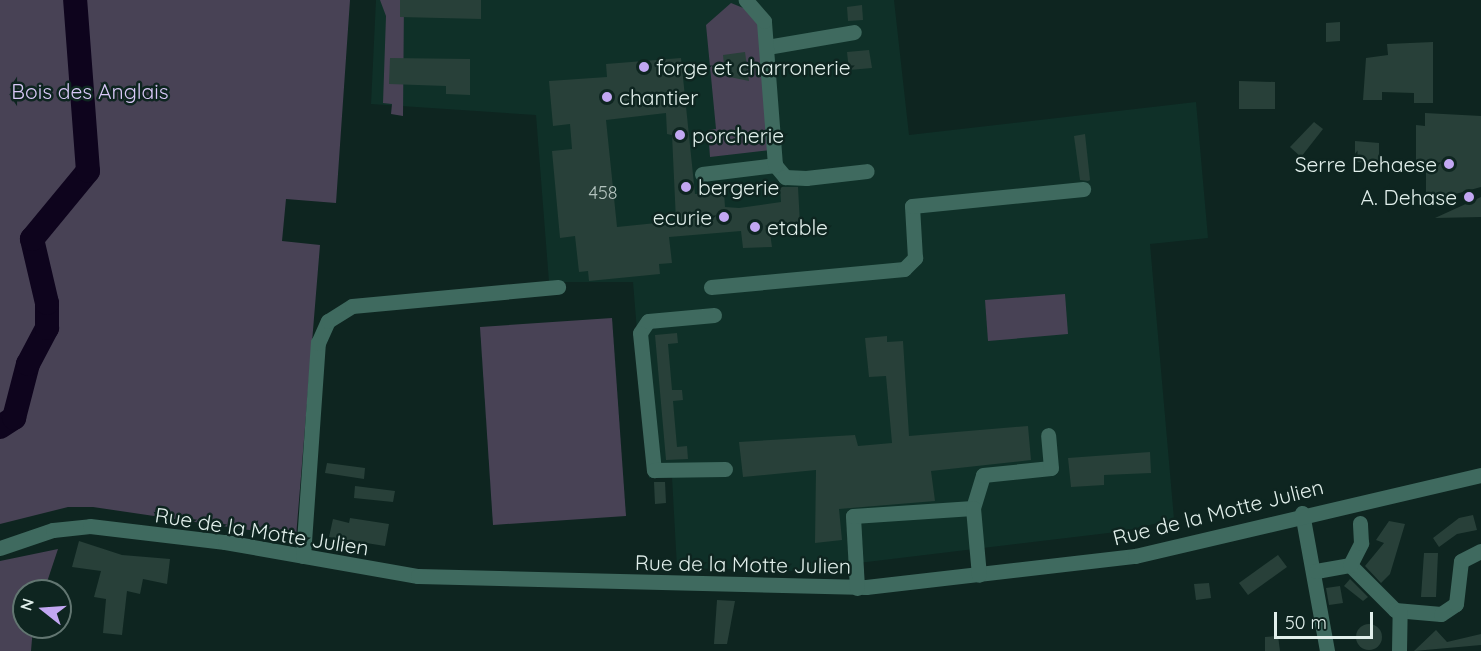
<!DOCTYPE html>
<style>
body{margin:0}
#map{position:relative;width:1481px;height:651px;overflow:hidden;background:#0e2520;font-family:Quicksand,sans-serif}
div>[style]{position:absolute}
.built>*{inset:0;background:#0f3028}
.green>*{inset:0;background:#484255}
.river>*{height:24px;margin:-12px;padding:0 12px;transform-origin:12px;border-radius:12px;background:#0e041d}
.building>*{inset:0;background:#284039}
.round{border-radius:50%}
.minor>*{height:15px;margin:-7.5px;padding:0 7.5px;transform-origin:7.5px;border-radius:7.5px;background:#3f6a5f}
.dots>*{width:16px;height:16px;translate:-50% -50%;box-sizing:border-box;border:3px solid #0e2520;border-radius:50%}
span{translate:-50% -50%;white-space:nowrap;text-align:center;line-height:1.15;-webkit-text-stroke:5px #0e2520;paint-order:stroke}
.number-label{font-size:18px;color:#b3c3be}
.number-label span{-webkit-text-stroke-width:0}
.poi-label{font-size:21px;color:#e1efeb}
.left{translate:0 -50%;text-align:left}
.right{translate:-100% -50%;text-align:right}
.park-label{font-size:21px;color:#d8c8f7}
.street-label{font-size:21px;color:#e1efeb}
.north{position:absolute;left:12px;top:579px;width:60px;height:60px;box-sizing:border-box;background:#0e2520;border:2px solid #627671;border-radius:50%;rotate:287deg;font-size:16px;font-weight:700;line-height:24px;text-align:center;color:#e1efeb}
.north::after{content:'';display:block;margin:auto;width:21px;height:27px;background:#c2a7f2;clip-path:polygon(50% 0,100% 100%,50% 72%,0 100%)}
.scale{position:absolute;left:1274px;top:612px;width:99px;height:27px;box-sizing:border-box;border:3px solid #e1efeb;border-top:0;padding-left:8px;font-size:18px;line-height:21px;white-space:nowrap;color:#e1efeb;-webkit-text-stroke:4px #0e2520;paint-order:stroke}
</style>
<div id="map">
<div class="built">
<div style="clip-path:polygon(376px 0,894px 0,909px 135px,1196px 102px,1208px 238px,1150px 244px,1174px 519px,1125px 531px,792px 571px,677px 568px,672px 477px,649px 478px,633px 282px,549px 282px,536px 115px,371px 104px)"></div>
</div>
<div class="green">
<div style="clip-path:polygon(0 0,350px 0,336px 203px,286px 199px,282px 241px,320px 245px,296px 537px,93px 507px,68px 507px,0 524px)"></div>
<div style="clip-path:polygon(380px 0,404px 0,403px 116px,391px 114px,392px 104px,383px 103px,386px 16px)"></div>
<div style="clip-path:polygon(731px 3px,758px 14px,770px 150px,710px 157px,708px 130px,716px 129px,706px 25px)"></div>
<div style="clip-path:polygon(1065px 294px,1068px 334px,988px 341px,985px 300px)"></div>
<div style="clip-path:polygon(612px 318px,626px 516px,493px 525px,480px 327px)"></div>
<div style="clip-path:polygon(58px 549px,44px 591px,24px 591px,24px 627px,33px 627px,31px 651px,0 651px,0 561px)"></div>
</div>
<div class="river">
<div style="left:0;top:427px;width:17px;rotate:-33deg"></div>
<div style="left:14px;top:418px;width:56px;rotate:-75.5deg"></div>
<div style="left:28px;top:364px;width:41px;rotate:-62.2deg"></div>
<div style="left:47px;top:328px;width:25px;rotate:-90deg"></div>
<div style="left:47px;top:303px;width:66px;rotate:-103.2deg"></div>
<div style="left:32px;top:239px;width:88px;rotate:-50.5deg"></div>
<div style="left:88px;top:171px;width:171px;rotate:-94.3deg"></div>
</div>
<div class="building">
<div style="clip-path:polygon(400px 0,481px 0,481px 19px,400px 17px)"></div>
<div style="clip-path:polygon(862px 5px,863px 20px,848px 21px,847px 7px)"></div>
<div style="clip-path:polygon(1340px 22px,1340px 41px,1326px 42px,1326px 23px)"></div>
<div style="clip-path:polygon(1433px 42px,1433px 103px,1414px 103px,1414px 93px,1382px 92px,1382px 100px,1363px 100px,1366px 58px,1388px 55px,1387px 44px)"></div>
<div style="clip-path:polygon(869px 50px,872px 68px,849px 70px,847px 52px)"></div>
<div style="clip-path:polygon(745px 52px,749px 81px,725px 76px,723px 55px)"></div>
<div style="clip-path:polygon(390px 58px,470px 59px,470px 95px,446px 94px,446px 86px,389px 84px)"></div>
<div style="clip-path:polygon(evenodd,681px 58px,695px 194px,724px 192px,725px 207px,739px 208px,781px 202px,780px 187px,798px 187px,800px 224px,769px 226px,772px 247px,743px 248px,741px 231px,669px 237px,672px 263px,659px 264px,660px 274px,589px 281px,588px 271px,579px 272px,575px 236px,560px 238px,552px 151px,572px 149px,570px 124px,553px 126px,549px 81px,607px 77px,606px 64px,681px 58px,666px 113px,667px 134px,672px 135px,676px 221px,617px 227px,606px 120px,666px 113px)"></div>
<div style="clip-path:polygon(1239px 81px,1275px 82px,1275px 109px,1239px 109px)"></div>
<div style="clip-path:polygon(1425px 113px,1481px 116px,1481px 187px,1426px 202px,1426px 166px,1416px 166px,1416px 125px,1425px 126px)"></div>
<div style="clip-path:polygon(1314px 122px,1323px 129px,1301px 157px,1290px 147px)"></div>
<div style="clip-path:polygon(1085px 134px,1090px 180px,1088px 181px,1080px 180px,1074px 136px)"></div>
<div style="clip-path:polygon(1355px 141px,1379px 143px,1379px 163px,1355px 162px)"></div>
<div style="clip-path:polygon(1481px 197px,1481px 217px,1435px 218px)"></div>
<div style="clip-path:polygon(677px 333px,678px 343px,668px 344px,672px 390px,682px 390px,683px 400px,673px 401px,677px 447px,687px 446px,688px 459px,666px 460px,655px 335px)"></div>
<div style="clip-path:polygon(887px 336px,887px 342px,903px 341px,909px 436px,1028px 426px,1031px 460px,931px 471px,935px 501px,839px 509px,842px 540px,815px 543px,816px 470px,743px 477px,739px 442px,855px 435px,858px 446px,892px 443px,886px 376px,869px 377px,865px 338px)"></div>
<div style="clip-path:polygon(1150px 452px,1151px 473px,1104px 475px,1104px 485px,1071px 487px,1068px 458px)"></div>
<div style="clip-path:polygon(327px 463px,365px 468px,364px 479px,325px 473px)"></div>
<div style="clip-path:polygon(654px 482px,665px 482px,666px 503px,655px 504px)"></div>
<div style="clip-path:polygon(355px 486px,395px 491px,393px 502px,354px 498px)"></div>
<div style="clip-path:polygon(1473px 515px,1477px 530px,1457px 534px,1439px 547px,1433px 538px,1459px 518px)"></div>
<div style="clip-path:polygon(350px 518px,389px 524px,385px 546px,329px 537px,333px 519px,349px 523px)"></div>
<div style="clip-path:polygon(1389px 521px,1405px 524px,1390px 574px,1381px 583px,1365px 566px,1384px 543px,1376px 540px)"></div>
<div style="clip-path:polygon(79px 541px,122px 555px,170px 559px,167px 584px,143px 579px,140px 594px,127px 591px,122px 635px,103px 633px,106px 599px,94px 597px,101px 571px,72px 567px)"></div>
<div style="clip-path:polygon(1424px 553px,1438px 553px,1436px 597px,1421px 597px)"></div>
<div style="clip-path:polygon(1278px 555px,1287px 567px,1248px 595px,1239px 583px)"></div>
<div style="clip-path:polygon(1350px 579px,1368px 597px,1363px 601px,1344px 586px)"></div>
<div style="clip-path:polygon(1209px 583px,1211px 598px,1196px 600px,1194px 584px)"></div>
<div style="clip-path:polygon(1340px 586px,1343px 603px,1329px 605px,1326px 588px)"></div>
<div style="clip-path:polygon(717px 600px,735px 601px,727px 644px,714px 644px)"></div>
<div class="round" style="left:1356px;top:624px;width:26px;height:26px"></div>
<div style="clip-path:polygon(1436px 630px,1447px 642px,1481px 634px,1481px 645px,1414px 651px)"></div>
<div style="clip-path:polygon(1278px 636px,1280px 651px,1265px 651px,1265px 637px)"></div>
</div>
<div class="minor">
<div style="left:767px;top:47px;width:88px;rotate:-9.8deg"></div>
<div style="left:775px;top:165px;width:16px;rotate:50deg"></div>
<div style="left:785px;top:177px;width:21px;rotate:3deg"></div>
<div style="left:806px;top:178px;width:61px;rotate:-6.5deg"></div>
<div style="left:702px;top:174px;width:74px;rotate:-7deg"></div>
<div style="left:775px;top:165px;width:144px;rotate:-94.4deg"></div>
<div style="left:764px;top:21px;width:28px;rotate:-131deg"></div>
<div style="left:711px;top:287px;width:194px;rotate:-5.3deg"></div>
<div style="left:904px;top:269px;width:16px;rotate:-45deg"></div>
<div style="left:915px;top:258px;width:52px;rotate:-93.3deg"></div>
<div style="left:912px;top:206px;width:172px;rotate:-5.7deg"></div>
<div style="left:714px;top:315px;width:66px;rotate:174.8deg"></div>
<div style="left:648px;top:321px;width:14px;rotate:124deg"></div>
<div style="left:640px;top:333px;width:138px;rotate:84.2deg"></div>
<div style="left:654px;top:470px;width:71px;rotate:-0.8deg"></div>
<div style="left:973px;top:508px;width:34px;rotate:-73deg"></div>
<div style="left:983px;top:475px;width:68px;rotate:-5.9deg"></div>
<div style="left:1051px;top:468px;width:33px;rotate:-95deg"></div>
<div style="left:1302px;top:513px;width:140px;rotate:79.7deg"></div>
<div style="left:0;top:548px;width:56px;rotate:-18.8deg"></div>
<div style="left:53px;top:530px;width:37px;rotate:-6deg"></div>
<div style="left:90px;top:526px;width:136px;rotate:6.8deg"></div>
<div style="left:225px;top:542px;width:196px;rotate:10deg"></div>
<div style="left:418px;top:576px;width:448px;rotate:1.4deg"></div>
<div style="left:866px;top:587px;width:271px;rotate:-6.6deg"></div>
<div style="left:1135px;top:556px;width:355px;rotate:-13.2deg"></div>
<div style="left:303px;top:556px;width:214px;rotate:-86deg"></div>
<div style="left:318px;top:343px;width:24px;rotate:-66deg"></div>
<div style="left:328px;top:321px;width:28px;rotate:-32deg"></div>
<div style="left:352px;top:306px;width:207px;rotate:-5.3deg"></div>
<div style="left:1350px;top:565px;width:64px;rotate:45deg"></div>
<div style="left:1395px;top:610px;width:46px;rotate:5deg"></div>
<div style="left:1441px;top:614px;width:18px;rotate:-34deg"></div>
<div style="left:1456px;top:604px;width:43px;rotate:-83.4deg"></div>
<div style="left:1461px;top:561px;width:22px;rotate:-27deg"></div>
<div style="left:1316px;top:571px;width:35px;rotate:-10deg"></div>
<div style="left:1350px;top:565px;width:25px;rotate:-63deg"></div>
<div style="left:1361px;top:543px;width:20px;rotate:-93deg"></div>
<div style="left:857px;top:588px;width:72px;rotate:-93.2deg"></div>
<div style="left:853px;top:516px;width:120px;rotate:-3.8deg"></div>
<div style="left:973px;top:508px;width:67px;rotate:84.9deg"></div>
<div style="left:1399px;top:651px;width:39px;rotate:-89deg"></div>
</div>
<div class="dots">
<div style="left:644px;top:67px;background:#c2a7f2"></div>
<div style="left:607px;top:97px;background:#c2a7f2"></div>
<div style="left:680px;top:135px;background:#c2a7f2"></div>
<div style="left:1449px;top:164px;background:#c2a7f2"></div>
<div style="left:686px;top:187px;background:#c2a7f2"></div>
<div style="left:1469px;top:197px;background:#c2a7f2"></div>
<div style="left:724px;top:217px;background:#c2a7f2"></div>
<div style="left:755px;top:227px;background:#c2a7f2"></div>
</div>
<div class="number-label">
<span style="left:603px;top:193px">458</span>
</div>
<div class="poi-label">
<span class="left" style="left:656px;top:67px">forge et charronerie</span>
<span class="left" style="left:619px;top:97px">chantier</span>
<span class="left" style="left:692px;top:135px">porcherie</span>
<span class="right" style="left:1437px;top:164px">Serre Dehaese</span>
<span class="left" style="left:698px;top:187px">bergerie</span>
<span class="right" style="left:1457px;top:197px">A. Dehase</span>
<span class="right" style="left:712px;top:217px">ecurie</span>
<span class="left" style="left:767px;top:227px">etable</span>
</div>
<div class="park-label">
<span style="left:90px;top:91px">Bois des Anglais</span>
</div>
<div class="street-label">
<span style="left:1218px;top:512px;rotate:-14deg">Rue de la Motte Julien</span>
<span style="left:262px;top:531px;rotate:9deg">Rue de la Motte Julien</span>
<span style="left:743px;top:564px;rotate:1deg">Rue de la Motte Julien</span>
</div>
<div class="north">N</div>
<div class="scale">50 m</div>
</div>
